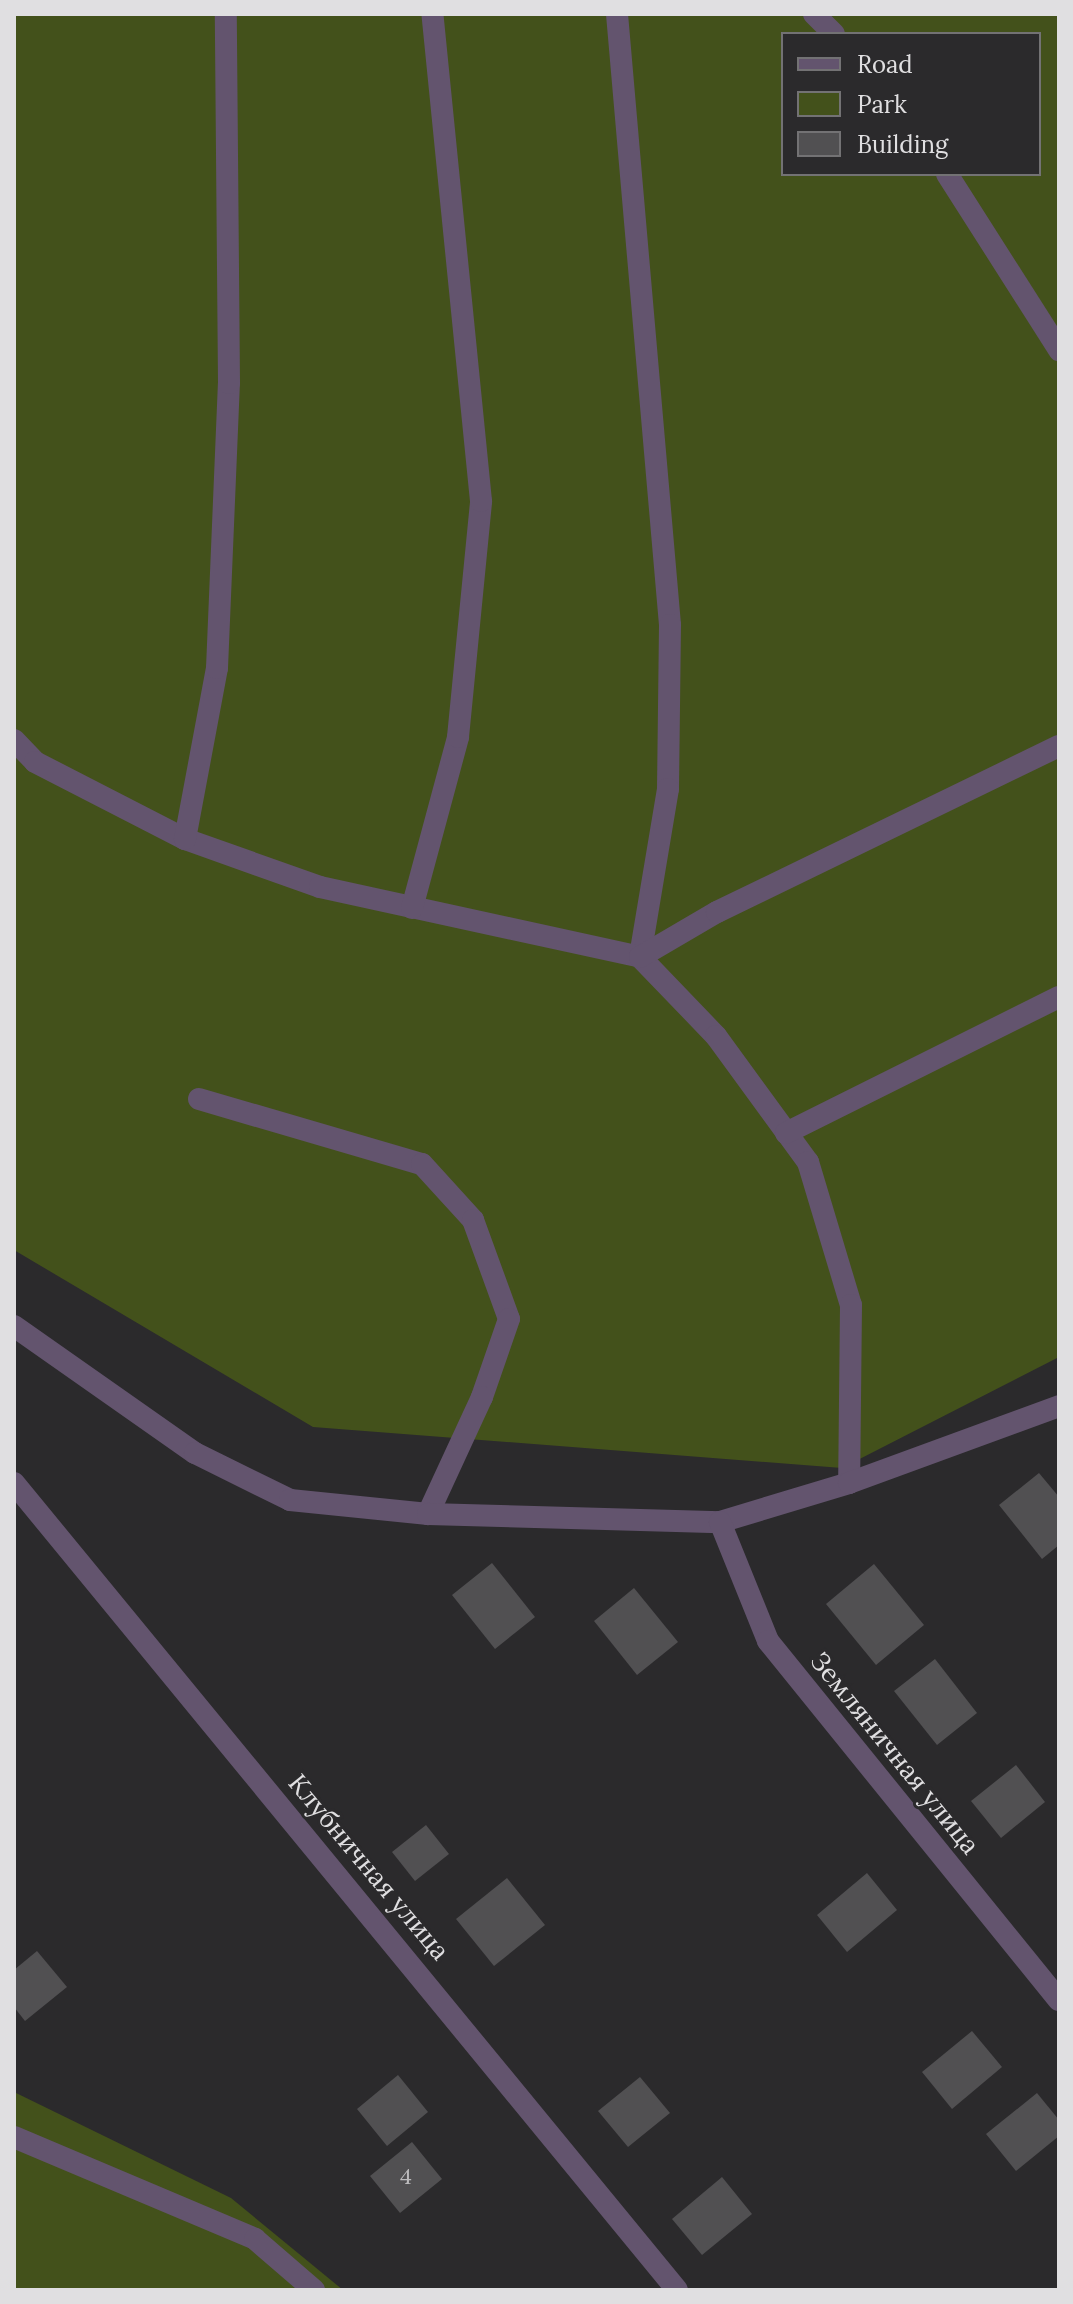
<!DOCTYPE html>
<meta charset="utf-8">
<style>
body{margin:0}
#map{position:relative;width:1073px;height:2304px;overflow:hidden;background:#2b2a2c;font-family:Lora,serif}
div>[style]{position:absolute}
.green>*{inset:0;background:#43511b}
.building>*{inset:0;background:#515052}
.minor>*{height:22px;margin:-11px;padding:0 11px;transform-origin:11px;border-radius:11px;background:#63546e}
span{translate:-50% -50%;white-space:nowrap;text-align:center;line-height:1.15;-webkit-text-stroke:6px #2b2a2c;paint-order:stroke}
.number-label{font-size:22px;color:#bcbbbd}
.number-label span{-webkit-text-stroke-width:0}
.street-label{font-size:26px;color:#e0dfe1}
.frame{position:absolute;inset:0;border:16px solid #e0dfe1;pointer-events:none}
.legend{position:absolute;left:781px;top:32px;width:260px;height:144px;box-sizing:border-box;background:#2b2a2c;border:2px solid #737274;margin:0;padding:10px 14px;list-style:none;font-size:24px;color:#e0dfe1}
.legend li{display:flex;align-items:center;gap:16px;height:40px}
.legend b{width:40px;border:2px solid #737274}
</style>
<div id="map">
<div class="green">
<div style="clip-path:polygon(evenodd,14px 14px,1059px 14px,1059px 1357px,842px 1468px,313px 1427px,14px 1250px,14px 14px,783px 34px,1039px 34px,1039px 174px,783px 174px,783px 34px)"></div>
<div style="clip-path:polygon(14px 2092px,231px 2198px,343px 2290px,14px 2290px)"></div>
</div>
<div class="building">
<div style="clip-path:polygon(1039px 1473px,1059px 1497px,1059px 1545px,1042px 1559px,999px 1505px)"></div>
<div style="clip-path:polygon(492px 1563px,535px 1617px,495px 1649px,452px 1595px)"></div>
<div style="clip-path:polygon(874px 1564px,924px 1625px,876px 1665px,826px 1604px)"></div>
<div style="clip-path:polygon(634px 1588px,678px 1642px,637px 1675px,594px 1621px)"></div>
<div style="clip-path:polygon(935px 1659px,977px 1713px,937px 1745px,894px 1691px)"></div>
<div style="clip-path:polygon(1016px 1765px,1045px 1802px,1001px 1838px,971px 1801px)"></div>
<div style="clip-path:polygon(426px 1825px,449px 1854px,415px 1881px,392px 1852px)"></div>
<div style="clip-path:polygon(867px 1873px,897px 1910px,847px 1952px,817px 1915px)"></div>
<div style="clip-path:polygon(507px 1878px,545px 1925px,494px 1966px,456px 1919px)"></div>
<div style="clip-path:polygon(37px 1951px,67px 1987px,25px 2021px,14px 2007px,14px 1970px)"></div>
<div style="clip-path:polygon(972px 2031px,1002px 2067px,952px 2109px,922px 2072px)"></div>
<div style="clip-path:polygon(398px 2075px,428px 2112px,387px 2146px,357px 2109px)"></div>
<div style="clip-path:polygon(640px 2077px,670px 2113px,628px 2147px,598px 2111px)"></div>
<div style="clip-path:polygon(1037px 2093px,1059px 2120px,1059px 2136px,1016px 2171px,986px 2134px)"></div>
<div style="clip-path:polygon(412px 2142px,442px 2179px,400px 2213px,370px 2176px)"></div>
<div style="clip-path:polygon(722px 2177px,752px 2214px,702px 2255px,672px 2219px)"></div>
</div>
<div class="minor">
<div style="left:617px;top:14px;width:613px;rotate:85.04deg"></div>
<div style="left:670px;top:625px;width:164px;rotate:90.7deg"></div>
<div style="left:668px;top:789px;width:170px;rotate:99.5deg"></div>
<div style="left:814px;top:14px;width:28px;rotate:45deg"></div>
<div style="left:947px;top:174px;width:209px;rotate:57.5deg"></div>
<div style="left:14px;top:740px;width:30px;rotate:46deg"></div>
<div style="left:35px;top:762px;width:169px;rotate:27.2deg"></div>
<div style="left:185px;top:839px;width:143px;rotate:19.6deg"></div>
<div style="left:320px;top:887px;width:328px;rotate:12.3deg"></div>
<div style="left:640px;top:957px;width:110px;rotate:46.1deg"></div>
<div style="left:716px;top:1036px;width:156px;rotate:53.9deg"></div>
<div style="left:808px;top:1162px;width:149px;rotate:73.3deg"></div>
<div style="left:851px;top:1305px;width:178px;rotate:90.6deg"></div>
<div style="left:185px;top:839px;width:174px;rotate:-79.4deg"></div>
<div style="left:217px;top:668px;width:285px;rotate:-87.6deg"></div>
<div style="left:229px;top:383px;width:369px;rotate:-90.5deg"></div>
<div style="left:412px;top:908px;width:177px;rotate:-74.9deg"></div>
<div style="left:458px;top:737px;width:237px;rotate:-84.4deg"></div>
<div style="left:481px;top:501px;width:489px;rotate:-95.7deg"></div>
<div style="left:640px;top:957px;width:89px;rotate:-30.3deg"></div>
<div style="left:717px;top:912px;width:380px;rotate:-25.9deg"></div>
<div style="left:199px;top:1099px;width:232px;rotate:16.3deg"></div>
<div style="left:422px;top:1164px;width:76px;rotate:47.7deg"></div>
<div style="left:473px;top:1220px;width:105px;rotate:70deg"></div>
<div style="left:509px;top:1319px;width:83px;rotate:109.1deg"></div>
<div style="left:482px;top:1397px;width:129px;rotate:114.8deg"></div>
<div style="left:786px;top:1133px;width:305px;rotate:-26.5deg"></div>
<div style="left:14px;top:1326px;width:221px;rotate:35.1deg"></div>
<div style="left:195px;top:1453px;width:106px;rotate:26.3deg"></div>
<div style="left:290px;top:1500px;width:139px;rotate:5.8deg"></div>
<div style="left:428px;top:1514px;width:292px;rotate:1.6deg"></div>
<div style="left:720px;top:1522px;width:135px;rotate:-16.8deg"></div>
<div style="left:849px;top:1483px;width:224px;rotate:-20.1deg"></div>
<div style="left:14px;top:1483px;width:1044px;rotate:50.59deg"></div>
<div style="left:720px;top:1522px;width:128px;rotate:68deg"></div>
<div style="left:768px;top:1641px;width:462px;rotate:51deg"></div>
<div style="left:14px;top:2137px;width:262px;rotate:22.9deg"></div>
<div style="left:255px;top:2239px;width:78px;rotate:40.8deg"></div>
</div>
<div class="number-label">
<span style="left:406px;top:2177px">4</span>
</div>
<div class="street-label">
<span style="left:895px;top:1753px;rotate:51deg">Земляничная улица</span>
<span style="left:369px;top:1867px;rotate:50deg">Клубничная улица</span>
</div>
<div class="frame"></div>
<ul class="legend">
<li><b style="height:10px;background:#63546e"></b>Road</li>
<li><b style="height:22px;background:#43511b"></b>Park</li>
<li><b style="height:22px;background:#515052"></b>Building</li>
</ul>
</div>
